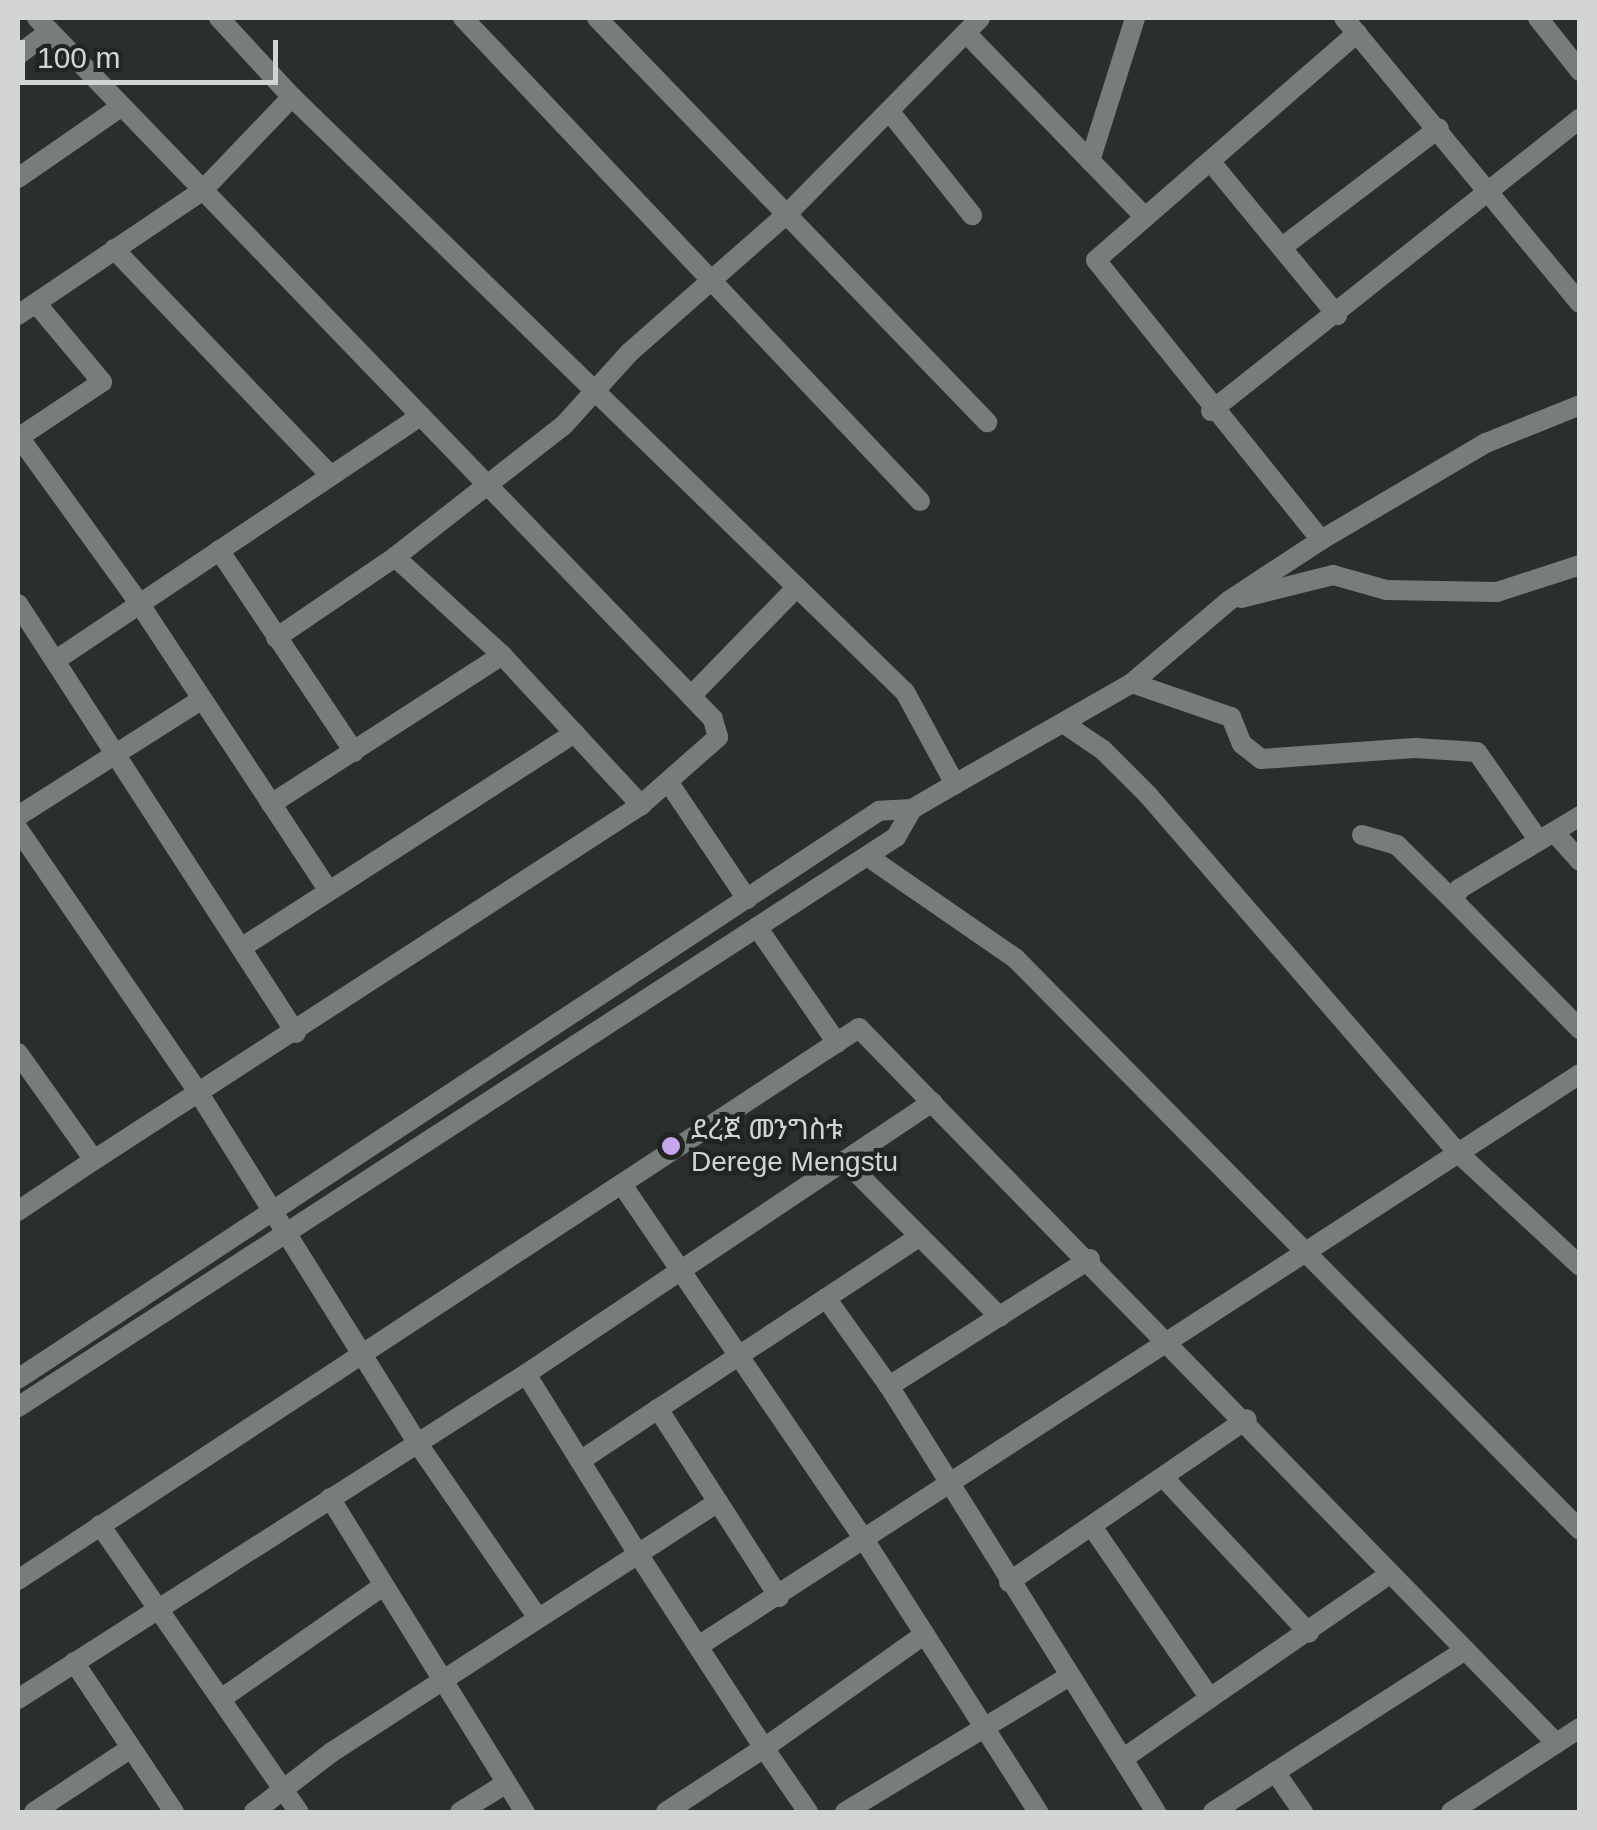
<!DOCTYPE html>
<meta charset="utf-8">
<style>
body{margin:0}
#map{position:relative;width:1597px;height:1830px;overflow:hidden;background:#2a2f2b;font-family:Helvetica,"Noto Sans Ethiopic",sans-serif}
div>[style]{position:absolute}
.street>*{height:20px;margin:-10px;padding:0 10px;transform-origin:10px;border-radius:10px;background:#777d78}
.dots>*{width:28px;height:28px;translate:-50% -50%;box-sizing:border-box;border:5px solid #202522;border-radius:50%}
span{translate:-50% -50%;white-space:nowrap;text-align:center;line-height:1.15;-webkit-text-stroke:9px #202522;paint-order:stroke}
.poi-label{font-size:28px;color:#d2d5d3}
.left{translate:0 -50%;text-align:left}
.frame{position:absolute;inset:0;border:20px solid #d2d5d3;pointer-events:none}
.scale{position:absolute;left:20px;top:40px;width:258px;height:45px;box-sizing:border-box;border:5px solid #d2d5d3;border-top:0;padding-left:12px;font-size:30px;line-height:35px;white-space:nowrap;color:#d2d5d3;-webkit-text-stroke:8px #202522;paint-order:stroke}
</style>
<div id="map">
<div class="street">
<div style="left:37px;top:18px;width:942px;rotate:46.03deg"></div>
<div style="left:691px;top:696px;width:152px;rotate:-45.8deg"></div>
<div style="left:219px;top:18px;width:108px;rotate:47.3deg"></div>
<div style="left:463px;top:18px;width:665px;rotate:46.58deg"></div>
<div style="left:597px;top:18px;width:562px;rotate:46.01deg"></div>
<div style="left:1344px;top:18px;width:370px;rotate:50.4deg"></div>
<div style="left:1538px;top:18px;width:68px;rotate:51.6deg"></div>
<div style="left:966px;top:33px;width:257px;rotate:45.8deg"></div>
<div style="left:18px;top:55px;width:40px;rotate:-37deg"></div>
<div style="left:890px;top:112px;width:132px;rotate:51.5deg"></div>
<div style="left:1090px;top:161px;width:150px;rotate:-72.5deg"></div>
<div style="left:1210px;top:161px;width:200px;rotate:50.5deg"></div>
<div style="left:18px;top:178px;width:123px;rotate:-34.7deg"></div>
<div style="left:1285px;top:245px;width:193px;rotate:-37.2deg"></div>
<div style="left:114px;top:249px;width:314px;rotate:46.3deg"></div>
<div style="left:18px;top:315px;width:223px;rotate:-34deg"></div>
<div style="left:203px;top:190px;width:129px;rotate:-46.3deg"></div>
<div style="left:292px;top:97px;width:854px;rotate:44.15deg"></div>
<div style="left:905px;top:692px;width:105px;rotate:61.5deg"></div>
<div style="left:955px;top:784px;width:50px;rotate:149.8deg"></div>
<div style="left:912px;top:809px;width:33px;rotate:177deg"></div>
<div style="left:879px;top:811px;width:1031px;rotate:146.59deg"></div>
<div style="left:1211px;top:411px;width:471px;rotate:-38.4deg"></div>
<div style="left:19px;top:437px;width:205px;rotate:54.1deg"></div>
<div style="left:139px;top:603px;width:344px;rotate:56.6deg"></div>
<div style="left:18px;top:438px;width:101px;rotate:-33.7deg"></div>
<div style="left:102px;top:382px;width:103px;rotate:-129.9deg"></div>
<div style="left:1321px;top:540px;width:359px;rotate:-128.8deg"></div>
<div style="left:1096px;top:260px;width:346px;rotate:-41deg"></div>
<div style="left:219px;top:550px;width:243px;rotate:56.2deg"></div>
<div style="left:395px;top:557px;width:145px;rotate:42.5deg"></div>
<div style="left:502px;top:655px;width:205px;rotate:47.2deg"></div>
<div style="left:1241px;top:598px;width:95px;rotate:-14deg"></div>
<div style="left:1333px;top:575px;width:55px;rotate:15.8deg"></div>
<div style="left:1386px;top:590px;width:111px;rotate:1deg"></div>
<div style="left:1497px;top:592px;width:87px;rotate:-18deg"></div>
<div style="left:18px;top:604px;width:511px;rotate:57.06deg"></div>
<div style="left:276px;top:638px;width:144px;rotate:-34.2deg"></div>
<div style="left:395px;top:557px;width:214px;rotate:-38deg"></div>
<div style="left:564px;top:425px;width:97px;rotate:-47.9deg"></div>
<div style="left:629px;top:353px;width:213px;rotate:-41.4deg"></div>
<div style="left:789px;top:212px;width:272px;rotate:-45.4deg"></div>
<div style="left:56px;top:660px;width:439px;rotate:-33.8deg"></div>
<div style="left:1132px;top:683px;width:128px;rotate:-40.3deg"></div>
<div style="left:1230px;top:600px;width:109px;rotate:-33.4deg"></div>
<div style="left:1321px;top:540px;width:191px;rotate:-30.5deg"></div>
<div style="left:1486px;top:443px;width:101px;rotate:-22deg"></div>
<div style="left:1063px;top:723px;width:48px;rotate:34deg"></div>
<div style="left:1103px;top:750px;width:64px;rotate:45deg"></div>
<div style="left:1148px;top:795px;width:471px;rotate:49.1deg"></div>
<div style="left:1456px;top:1151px;width:169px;rotate:42.8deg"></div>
<div style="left:669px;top:783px;width:140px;rotate:56.1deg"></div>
<div style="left:955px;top:784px;width:204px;rotate:-29.7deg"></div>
<div style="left:1132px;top:683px;width:105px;rotate:19deg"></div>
<div style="left:1231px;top:717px;width:29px;rotate:68deg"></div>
<div style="left:1242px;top:744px;width:24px;rotate:38deg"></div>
<div style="left:1261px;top:759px;width:154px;rotate:-4.1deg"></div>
<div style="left:1415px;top:748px;width:62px;rotate:3.7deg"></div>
<div style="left:1477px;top:752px;width:105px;rotate:55.1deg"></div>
<div style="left:271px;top:804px;width:275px;rotate:-32.8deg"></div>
<div style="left:18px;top:816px;width:217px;rotate:-32.4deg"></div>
<div style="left:1580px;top:816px;width:141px;rotate:148.9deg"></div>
<div style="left:1459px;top:889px;width:13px;rotate:113deg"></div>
<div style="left:1454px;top:901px;width:180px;rotate:45.5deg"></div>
<div style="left:18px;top:829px;width:322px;rotate:55.6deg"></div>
<div style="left:200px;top:1095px;width:411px;rotate:58deg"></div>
<div style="left:418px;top:1444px;width:208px;rotate:55.4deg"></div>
<div style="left:1554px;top:832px;width:39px;rotate:48deg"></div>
<div style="left:1362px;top:835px;width:36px;rotate:16deg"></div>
<div style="left:1397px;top:845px;width:80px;rotate:44.5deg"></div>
<div style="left:867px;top:856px;width:180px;rotate:34.6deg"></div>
<div style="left:1015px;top:958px;width:804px;rotate:45.35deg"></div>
<div style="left:757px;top:927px;width:141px;rotate:55.4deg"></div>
<div style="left:241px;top:948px;width:397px;rotate:-32.8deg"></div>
<div style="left:18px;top:1053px;width:131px;rotate:54.6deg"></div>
<div style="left:94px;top:1160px;width:652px;rotate:-32.98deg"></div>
<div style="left:641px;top:805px;width:103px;rotate:-41.4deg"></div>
<div style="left:718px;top:737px;width:19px;rotate:-106deg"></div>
<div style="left:713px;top:719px;width:32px;rotate:-134deg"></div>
<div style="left:847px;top:1163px;width:217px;rotate:45.2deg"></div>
<div style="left:623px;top:1186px;width:430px;rotate:55.7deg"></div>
<div style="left:865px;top:1541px;width:322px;rotate:57.4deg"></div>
<div style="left:18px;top:1211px;width:92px;rotate:-33.9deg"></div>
<div style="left:1090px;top:1259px;width:238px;rotate:147.7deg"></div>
<div style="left:889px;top:1386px;width:503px;rotate:57.92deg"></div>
<div style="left:826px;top:1298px;width:108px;rotate:54.4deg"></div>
<div style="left:526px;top:1374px;width:212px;rotate:58.1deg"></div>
<div style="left:638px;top:1554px;width:95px;rotate:-33deg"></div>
<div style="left:718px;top:1502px;width:111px;rotate:-122.8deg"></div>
<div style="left:658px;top:1409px;width:313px;rotate:-33.4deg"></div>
<div style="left:18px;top:1407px;width:1047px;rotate:-32.99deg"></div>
<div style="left:896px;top:837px;width:32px;rotate:-60deg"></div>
<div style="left:580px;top:1461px;width:94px;rotate:-33.7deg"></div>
<div style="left:1164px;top:1478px;width:212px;rotate:46.9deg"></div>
<div style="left:330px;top:1498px;width:370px;rotate:58.2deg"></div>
<div style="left:718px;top:1502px;width:113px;rotate:57.3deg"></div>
<div style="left:100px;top:1525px;width:349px;rotate:55.3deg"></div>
<div style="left:1093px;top:1528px;width:206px;rotate:55.5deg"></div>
<div style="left:1210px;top:1698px;width:219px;rotate:-34.6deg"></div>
<div style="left:18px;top:1580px;width:1006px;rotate:-33.28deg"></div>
<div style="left:859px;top:1028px;width:999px;rotate:45.73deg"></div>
<div style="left:1009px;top:1582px;width:288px;rotate:-34.4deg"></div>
<div style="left:700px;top:1645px;width:1049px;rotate:-32.98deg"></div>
<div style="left:74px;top:1662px;width:180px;rotate:56.3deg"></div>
<div style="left:18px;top:1699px;width:603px;rotate:-32.61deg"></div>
<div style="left:526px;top:1374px;width:489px;rotate:-33.8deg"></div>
<div style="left:221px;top:1699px;width:194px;rotate:-34.9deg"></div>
<div style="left:1124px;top:1758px;width:105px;rotate:-34.9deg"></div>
<div style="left:1275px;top:1772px;width:49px;rotate:55deg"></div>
<div style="left:34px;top:1812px;width:116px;rotate:-33.4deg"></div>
<div style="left:254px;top:1812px;width:98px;rotate:-37.6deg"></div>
<div style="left:332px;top:1752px;width:364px;rotate:-32.9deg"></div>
<div style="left:638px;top:1554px;width:231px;rotate:57deg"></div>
<div style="left:764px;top:1748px;width:117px;rotate:146.9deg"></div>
<div style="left:460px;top:1812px;width:53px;rotate:-31.9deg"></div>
<div style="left:808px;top:1812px;width:78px;rotate:-124.5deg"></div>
<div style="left:764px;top:1748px;width:197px;rotate:-35.3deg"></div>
<div style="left:845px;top:1812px;width:263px;rotate:-31.2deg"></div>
<div style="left:1213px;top:1812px;width:300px;rotate:-32.7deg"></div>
<div style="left:1451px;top:1812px;width:154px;rotate:-33.1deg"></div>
</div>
<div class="dots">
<div style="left:671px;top:1146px;background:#c7a6ef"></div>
</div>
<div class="poi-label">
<span class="left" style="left:691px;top:1146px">ደረጀ መንግስቱ<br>Derege Mengstu</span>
</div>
<div class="frame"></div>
<div class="scale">100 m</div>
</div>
